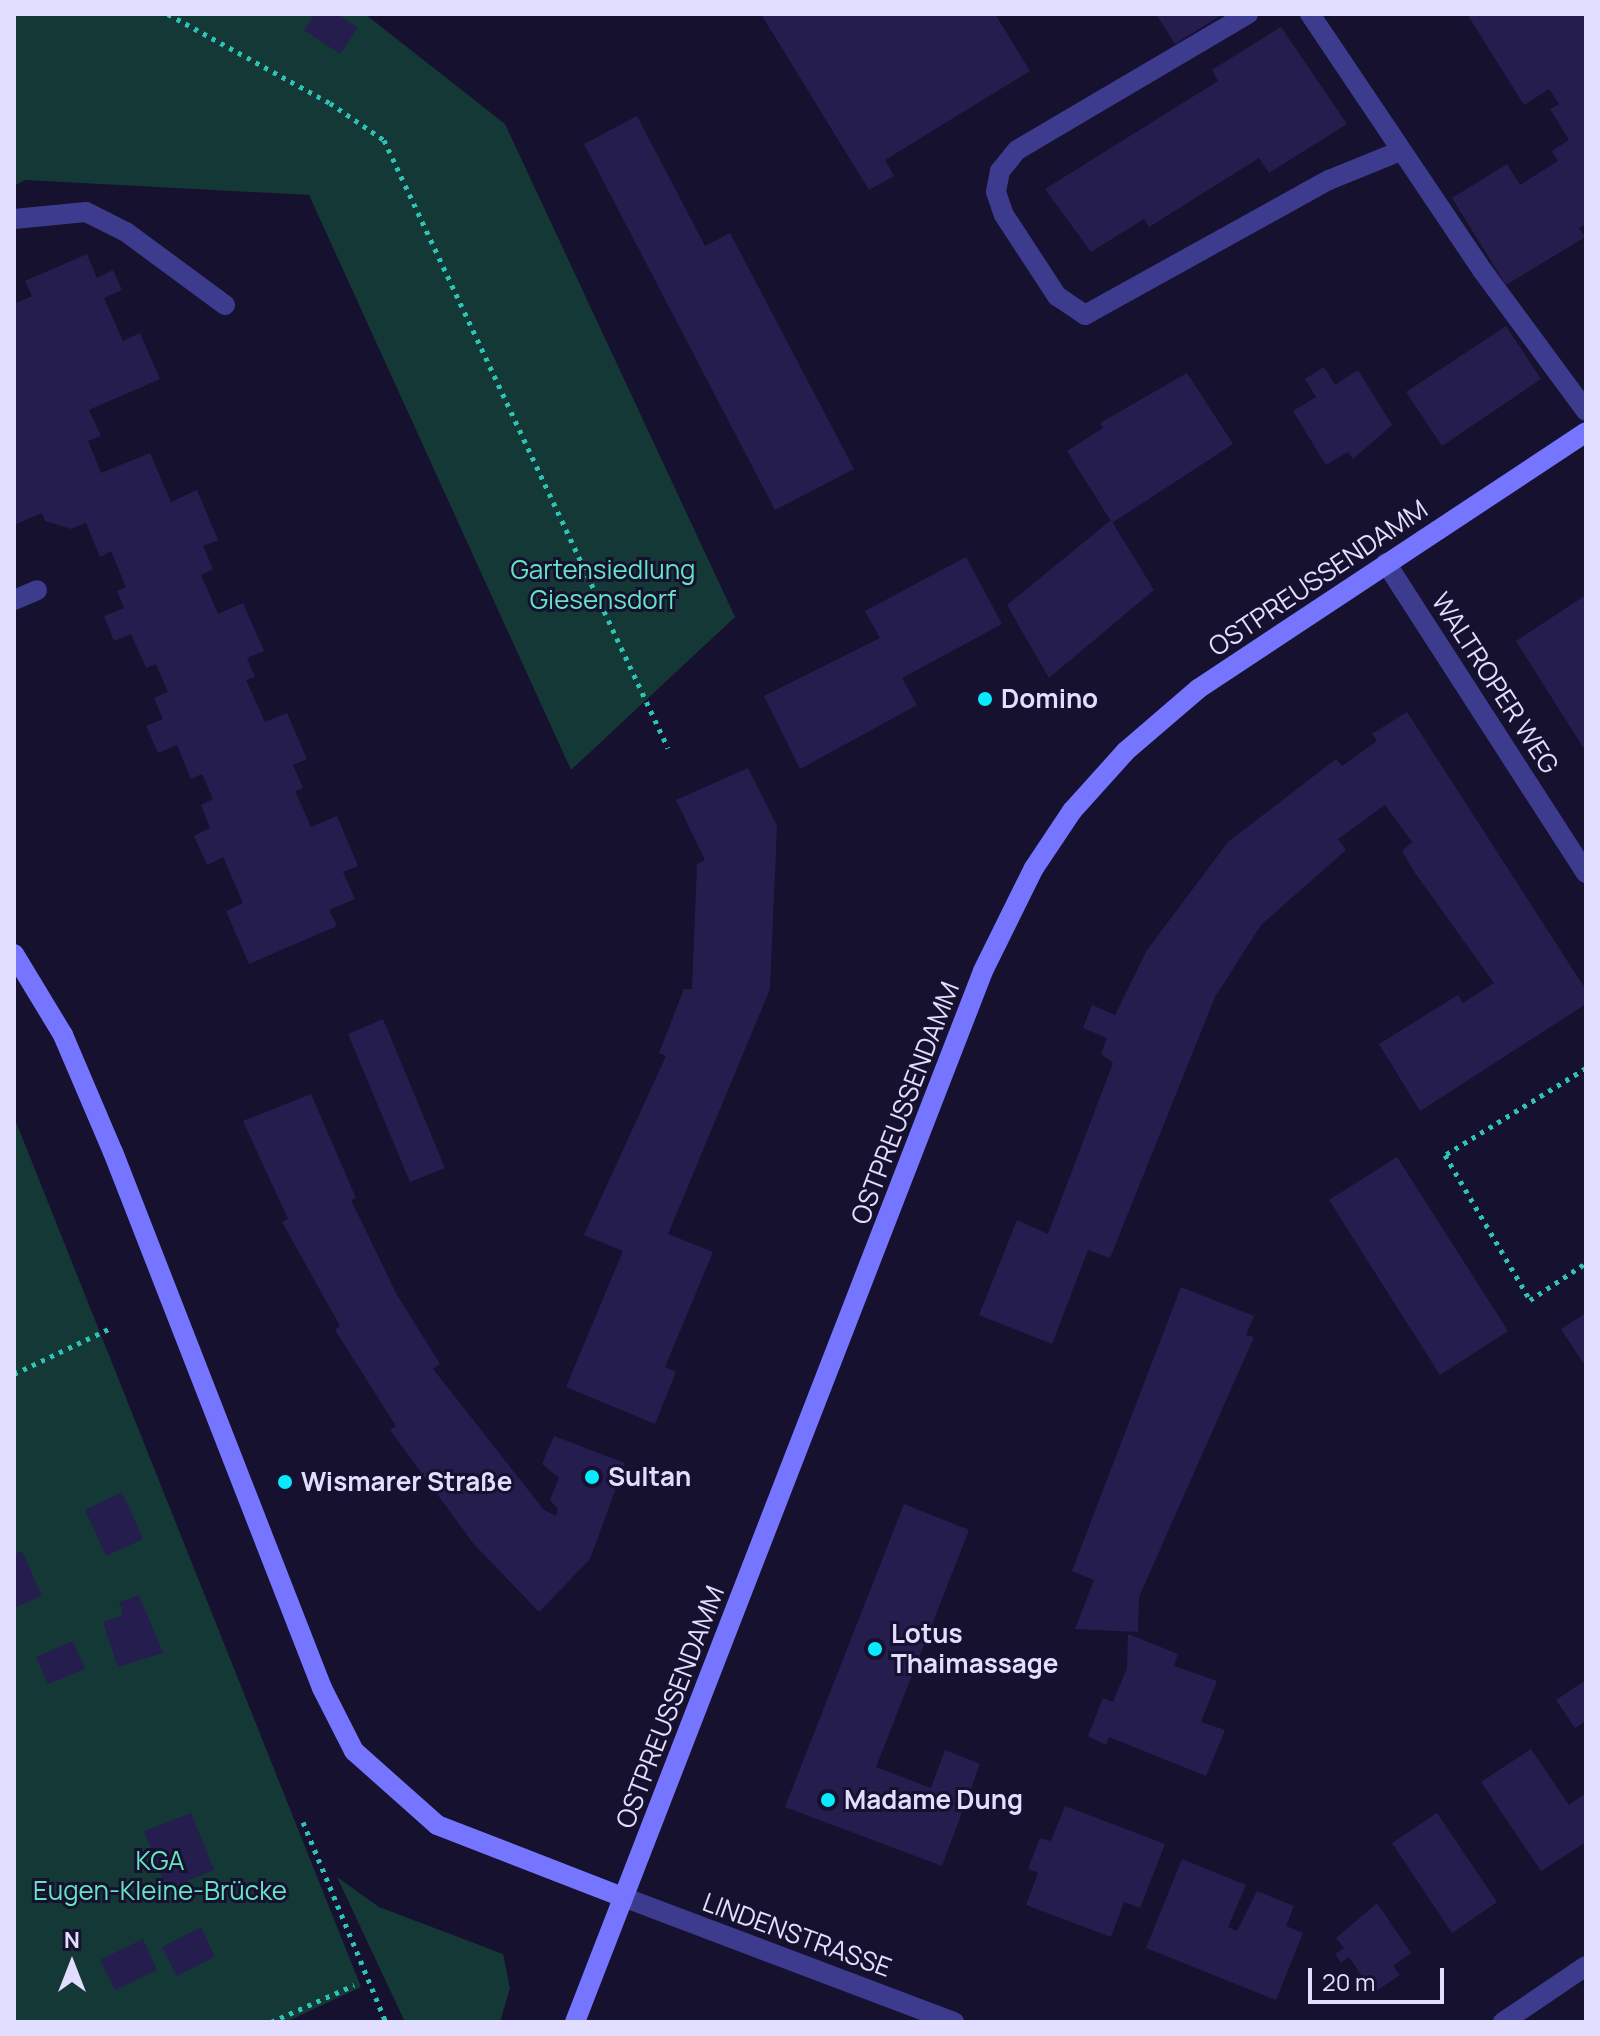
<!DOCTYPE html>
<meta charset="utf-8">
<style>
body{margin:0}
#map{position:relative;width:1600px;height:2036px;overflow:hidden;background:#16112e;font-family:Manrope,sans-serif}
div>[style]{position:absolute}
.green>*{inset:0;background:#143836}
.building>*{inset:0;background:#261d4f}
.path>*{height:5px;margin-top:-2.5px;transform-origin:0;background:repeating-linear-gradient(90deg,#2ec3b7 0 4px,transparent 0 10px)}
.lane>*{height:20px;margin:-10px;padding:0 10px;transform-origin:10px;border-radius:10px;background:#3d3b8d}
.street>*{height:20px;margin:-10px;padding:0 10px;transform-origin:10px;border-radius:10px;background:#3d3b8d}
.secondary>*{height:20px;margin:-10px;padding:0 10px;transform-origin:10px;border-radius:10px;background:#7675ff}
.dots>*{width:22px;height:22px;translate:-50% -50%;box-sizing:border-box;border:4px solid #16112e;border-radius:50%}
span{translate:-50% -50%;white-space:nowrap;text-align:center;line-height:1.15;-webkit-text-stroke:6px #16112e;paint-order:stroke}
.park-label{font-size:26px;color:#64e4c2}
.street-label{font-size:26px;color:#e1deff}
.poi-label{font-size:26px;color:#e1deff;font-weight:700}
.left{translate:0 -50%;text-align:left}
.frame{position:absolute;inset:0;border:16px solid #e1deff;pointer-events:none}
.north{position:absolute;left:32px;top:1924px;width:80px;height:80px;-webkit-text-stroke:6px #16112e;paint-order:stroke;rotate:0deg;font-size:22px;font-weight:700;line-height:32px;text-align:center;color:#e1deff}
.north::after{content:'';display:block;margin:auto;width:28px;height:36px;background:#e1deff;clip-path:polygon(50% 0,100% 100%,50% 72%,0 100%)}
.scale{position:absolute;left:1308px;top:1968px;width:136px;height:36px;box-sizing:border-box;border:4px solid #e1deff;border-top:0;padding-left:10px;font-size:24px;line-height:28px;white-space:nowrap;color:#e1deff;-webkit-text-stroke:6px #16112e;paint-order:stroke}
</style>
<div id="map">
<div class="green">
<div style="clip-path:polygon(14px 14px,365px 14px,505px 124px,735px 617px,571px 770px,309px 195px,25px 180px,14px 186px)"></div>
<div style="clip-path:polygon(14px 1117px,361px 1987px,286px 2022px,14px 2022px)"></div>
<div style="clip-path:polygon(337px 1877px,379px 1907px,503px 1954px,510px 1988px,500px 2022px,405px 2022px)"></div>
</div>
<div class="building">
<div style="clip-path:polygon(315px 14px,337px 14px,358px 28px,340px 54px,304px 30px)"></div>
<div style="clip-path:polygon(761px 14px,995px 14px,1030px 71px,885px 160px,894px 176px,869px 190px)"></div>
<div style="clip-path:polygon(1156px 14px,1223px 14px,1175px 44px)"></div>
<div style="clip-path:polygon(1467px 14px,1586px 14px,1586px 224px,1579px 228px,1585px 237px,1506px 285px,1452px 198px,1507px 164px,1520px 185px,1558px 161px,1552px 151px,1569px 140px,1550px 109px,1559px 104px,1549px 89px,1524px 105px)"></div>
<div style="clip-path:polygon(1281px 27px,1347px 124px,1269px 173px,1259px 158px,1149px 227px,1144px 219px,1091px 252px,1045px 189px,1218px 81px,1212px 70px)"></div>
<div style="clip-path:polygon(637px 116px,705px 246px,730px 233px,854px 469px,775px 510px,584px 144px)"></div>
<div style="clip-path:polygon(87px 254px,97px 278px,113px 270px,122px 290px,104px 298px,123px 341px,140px 333px,160px 379px,89px 410px,101px 436px,88px 441px,98px 465px,101px 473px,150px 453px,171px 502px,197px 490px,218px 540px,203px 546px,213px 569px,201px 575px,218px 614px,243px 603px,264px 651px,247px 658px,255px 677px,246px 680px,265px 722px,287px 713px,307px 759px,293px 765px,303px 788px,295px 791px,311px 827px,337px 816px,358px 866px,343px 872px,355px 899px,329px 910px,337px 926px,249px 964px,226px 911px,243px 903px,223px 857px,207px 865px,194px 836px,210px 828px,201px 805px,213px 799px,202px 774px,191px 779px,177px 745px,158px 753px,146px 726px,163px 719px,154px 698px,168px 692px,156px 664px,146px 668px,131px 634px,114px 641px,104px 616px,124px 608px,117px 591px,126px 587px,111px 551px,100px 557px,86px 523px,71px 529px,45px 521px,42px 513px,14px 525px,14px 304px,32px 296px,25px 281px)"></div>
<div style="clip-path:polygon(1506px 326px,1541px 379px,1442px 446px,1406px 392px)"></div>
<div style="clip-path:polygon(1324px 367px,1335px 385px,1358px 370px,1392px 425px,1353px 459px,1348px 452px,1326px 465px,1293px 411px,1316px 397px,1305px 379px)"></div>
<div style="clip-path:polygon(1187px 373px,1233px 444px,1112px 523px,1067px 451px,1103px 428px,1100px 423px)"></div>
<div style="clip-path:polygon(1111px 520px,1154px 590px,1049px 678px,1007px 605px)"></div>
<div style="clip-path:polygon(966px 557px,1002px 624px,902px 678px,917px 705px,800px 769px,764px 696px,880px 638px,865px 611px)"></div>
<div style="clip-path:polygon(1586px 595px,1586px 752px,1516px 641px)"></div>
<div style="clip-path:polygon(1407px 712px,1586px 990px,1586px 1004px,1420px 1111px,1379px 1044px,1458px 995px,1463px 1003px,1494px 983px,1413px 870px,1402px 851px,1412px 842px,1385px 805px,1338px 839px,1346px 850px,1261px 925px,1215px 997px,1110px 1258px,1088px 1250px,1052px 1344px,979px 1315px,1017px 1220px,1048px 1234px,1113px 1063px,1101px 1054px,1107px 1038px,1083px 1028px,1092px 1005px,1115px 1015px,1147px 950px,1228px 842px,1336px 759px,1342px 766px,1377px 741px,1372px 734px)"></div>
<div style="clip-path:polygon(748px 768px,777px 826px,770px 989px,668px 1234px,713px 1252px,665px 1367px,676px 1372px,655px 1424px,566px 1387px,623px 1251px,584px 1235px,666px 1056px,659px 1053px,684px 989px,692px 989px,697px 864px,705px 860px,676px 800px)"></div>
<div style="clip-path:polygon(383px 1019px,445px 1168px,410px 1182px,348px 1034px)"></div>
<div style="clip-path:polygon(311px 1094px,356px 1198px,351px 1200px,397px 1295px,440px 1364px,433px 1369px,544px 1510px,556px 1516px,558px 1509px,550px 1500px,559px 1478px,542px 1464px,554px 1436px,625px 1463px,590px 1559px,539px 1612px,473px 1543px,390px 1430px,396px 1426px,335px 1330px,340px 1326px,282px 1222px,288px 1219px,243px 1121px)"></div>
<div style="clip-path:polygon(1397px 1157px,1508px 1331px,1440px 1375px,1329px 1200px)"></div>
<div style="clip-path:polygon(1181px 1287px,1254px 1316px,1246px 1335px,1254px 1337px,1139px 1597px,1138px 1632px,1075px 1629px,1094px 1580px,1072px 1571px)"></div>
<div style="clip-path:polygon(1586px 1313px,1586px 1367px,1561px 1329px)"></div>
<div style="clip-path:polygon(122px 1492px,143px 1539px,106px 1556px,85px 1510px)"></div>
<div style="clip-path:polygon(904px 1504px,969px 1530px,876px 1767px,931px 1788px,945px 1750px,980px 1764px,942px 1866px,785px 1807px)"></div>
<div style="clip-path:polygon(22px 1551px,42px 1596px,14px 1608px,14px 1554px)"></div>
<div style="clip-path:polygon(139px 1595px,163px 1653px,118px 1667px,103px 1622px,123px 1615px,119px 1602px)"></div>
<div style="clip-path:polygon(1128px 1634px,1178px 1654px,1174px 1666px,1217px 1681px,1201px 1722px,1225px 1730px,1206px 1776px,1109px 1737px,1106px 1745px,1088px 1736px,1103px 1698px,1113px 1702px,1127px 1668px)"></div>
<div style="clip-path:polygon(73px 1641px,85px 1669px,48px 1684px,36px 1657px)"></div>
<div style="clip-path:polygon(1586px 1680px,1586px 1721px,1575px 1728px,1556px 1700px)"></div>
<div style="clip-path:polygon(1531px 1749px,1569px 1805px,1586px 1793px,1586px 1842px,1541px 1871px,1481px 1782px)"></div>
<div style="clip-path:polygon(1065px 1806px,1165px 1844px,1140px 1908px,1124px 1902px,1111px 1937px,1026px 1905px,1038px 1873px,1028px 1869px,1040px 1838px,1051px 1841px)"></div>
<div style="clip-path:polygon(191px 1813px,214px 1870px,167px 1889px,144px 1831px)"></div>
<div style="clip-path:polygon(1437px 1813px,1497px 1902px,1452px 1933px,1392px 1843px)"></div>
<div style="clip-path:polygon(1182px 1859px,1246px 1885px,1228px 1927px,1237px 1931px,1257px 1891px,1294px 1906px,1286px 1926px,1303px 1933px,1276px 2000px,1146px 1948px)"></div>
<div style="clip-path:polygon(1377px 1903px,1411px 1953px,1393px 1966px,1400px 1975px,1373px 1993px,1349px 1957px,1341px 1963px,1335px 1954px,1344px 1948px,1336px 1938px)"></div>
<div style="clip-path:polygon(201px 1927px,215px 1957px,177px 1976px,162px 1947px)"></div>
<div style="clip-path:polygon(143px 1939px,157px 1970px,115px 1990px,100px 1960px)"></div>
</div>
<div class="path">
<div style="left:168px;top:14px;width:185px;rotate:28.8deg"></div>
<div style="left:330px;top:103px;width:65px;rotate:34.4deg"></div>
<div style="left:384px;top:140px;width:671px;rotate:64.96deg"></div>
<div style="left:1586px;top:1068px;width:166px;rotate:148.3deg"></div>
<div style="left:1445px;top:1155px;width:168px;rotate:59.6deg"></div>
<div style="left:1530px;top:1300px;width:67px;rotate:-33.5deg"></div>
<div style="left:14px;top:1374px;width:107px;rotate:-25.4deg"></div>
<div style="left:303px;top:1822px;width:217px;rotate:67.5deg"></div>
<div style="left:271px;top:2022px;width:91px;rotate:-24deg"></div>
</div>
<div class="lane">
<div style="left:1248px;top:14px;width:268px;rotate:149.5deg"></div>
<div style="left:1017px;top:150px;width:27px;rotate:129deg"></div>
<div style="left:1000px;top:171px;width:21px;rotate:101deg"></div>
<div style="left:996px;top:192px;width:24px;rotate:71deg"></div>
<div style="left:1004px;top:215px;width:97px;rotate:56.8deg"></div>
<div style="left:1057px;top:296px;width:34px;rotate:34deg"></div>
<div style="left:1085px;top:315px;width:279px;rotate:-29deg"></div>
<div style="left:1329px;top:180px;width:77px;rotate:-22.2deg"></div>
<div style="left:1310px;top:14px;width:308px;rotate:56.1deg"></div>
<div style="left:1482px;top:270px;width:175px;rotate:53.6deg"></div>
<div style="left:14px;top:219px;width:72px;rotate:-5.6deg"></div>
<div style="left:86px;top:212px;width:45px;rotate:26.6deg"></div>
<div style="left:126px;top:232px;width:123px;rotate:36.4deg"></div>
<div style="left:14px;top:600px;width:25px;rotate:-23deg"></div>
</div>
<div class="street">
<div style="left:1386px;top:563px;width:369px;rotate:57.2deg"></div>
<div style="left:623px;top:1897px;width:354px;rotate:20.7deg"></div>
<div style="left:1503px;top:2022px;width:100px;rotate:-34deg"></div>
</div>
<div class="secondary">
<div style="left:14px;top:954px;width:95px;rotate:58.8deg"></div>
<div style="left:63px;top:1035px;width:127px;rotate:66.9deg"></div>
<div style="left:113px;top:1152px;width:575px;rotate:68.7deg"></div>
<div style="left:322px;top:1688px;width:71px;rotate:63.1deg"></div>
<div style="left:354px;top:1751px;width:111px;rotate:41.7deg"></div>
<div style="left:437px;top:1825px;width:199px;rotate:21.2deg"></div>
<div style="left:575px;top:2022px;width:1127px;rotate:-68.78deg"></div>
<div style="left:983px;top:971px;width:115px;rotate:-63.7deg"></div>
<div style="left:1034px;top:868px;width:69px;rotate:-56.3deg"></div>
<div style="left:1072px;top:811px;width:81px;rotate:-48deg"></div>
<div style="left:1126px;top:751px;width:95px;rotate:-40.7deg"></div>
<div style="left:1198px;top:689px;width:465px;rotate:-33.5deg"></div>
</div>
<div class="dots">
<div style="left:985px;top:699px;background:#0aeaff"></div>
<div style="left:592px;top:1477px;background:#0aeaff"></div>
<div style="left:285px;top:1482px;background:#0aeaff"></div>
<div style="left:875px;top:1649px;background:#0aeaff"></div>
<div style="left:828px;top:1800px;background:#0aeaff"></div>
</div>
<div class="park-label">
<span style="left:603px;top:585px">Gartensiedlung<br>Giesensdorf</span>
<span style="left:160px;top:1876px">KGA<br>Eugen-Kleine-Brücke</span>
</div>
<div class="street-label">
<span style="left:1318px;top:578px;rotate:-34deg">OSTPREUSSENDAMM</span>
<span style="left:1495px;top:683px;rotate:57deg">WALTROPER WEG</span>
<span style="left:905px;top:1103px;rotate:-69deg">OSTPREUSSENDAMM</span>
<span style="left:670px;top:1707px;rotate:-69deg">OSTPREUSSENDAMM</span>
<span style="left:797px;top:1935px;rotate:20deg">LINDENSTRASSE</span>
</div>
<div class="poi-label">
<span class="left" style="left:1001px;top:699px">Domino</span>
<span class="left" style="left:608px;top:1477px">Sultan</span>
<span class="left" style="left:301px;top:1482px">Wismarer Straße</span>
<span class="left" style="left:891px;top:1649px">Lotus<br>Thaimassage</span>
<span class="left" style="left:844px;top:1800px">Madame Dung</span>
</div>
<div class="frame"></div>
<div class="north">N</div>
<div class="scale">20 m</div>
</div>
